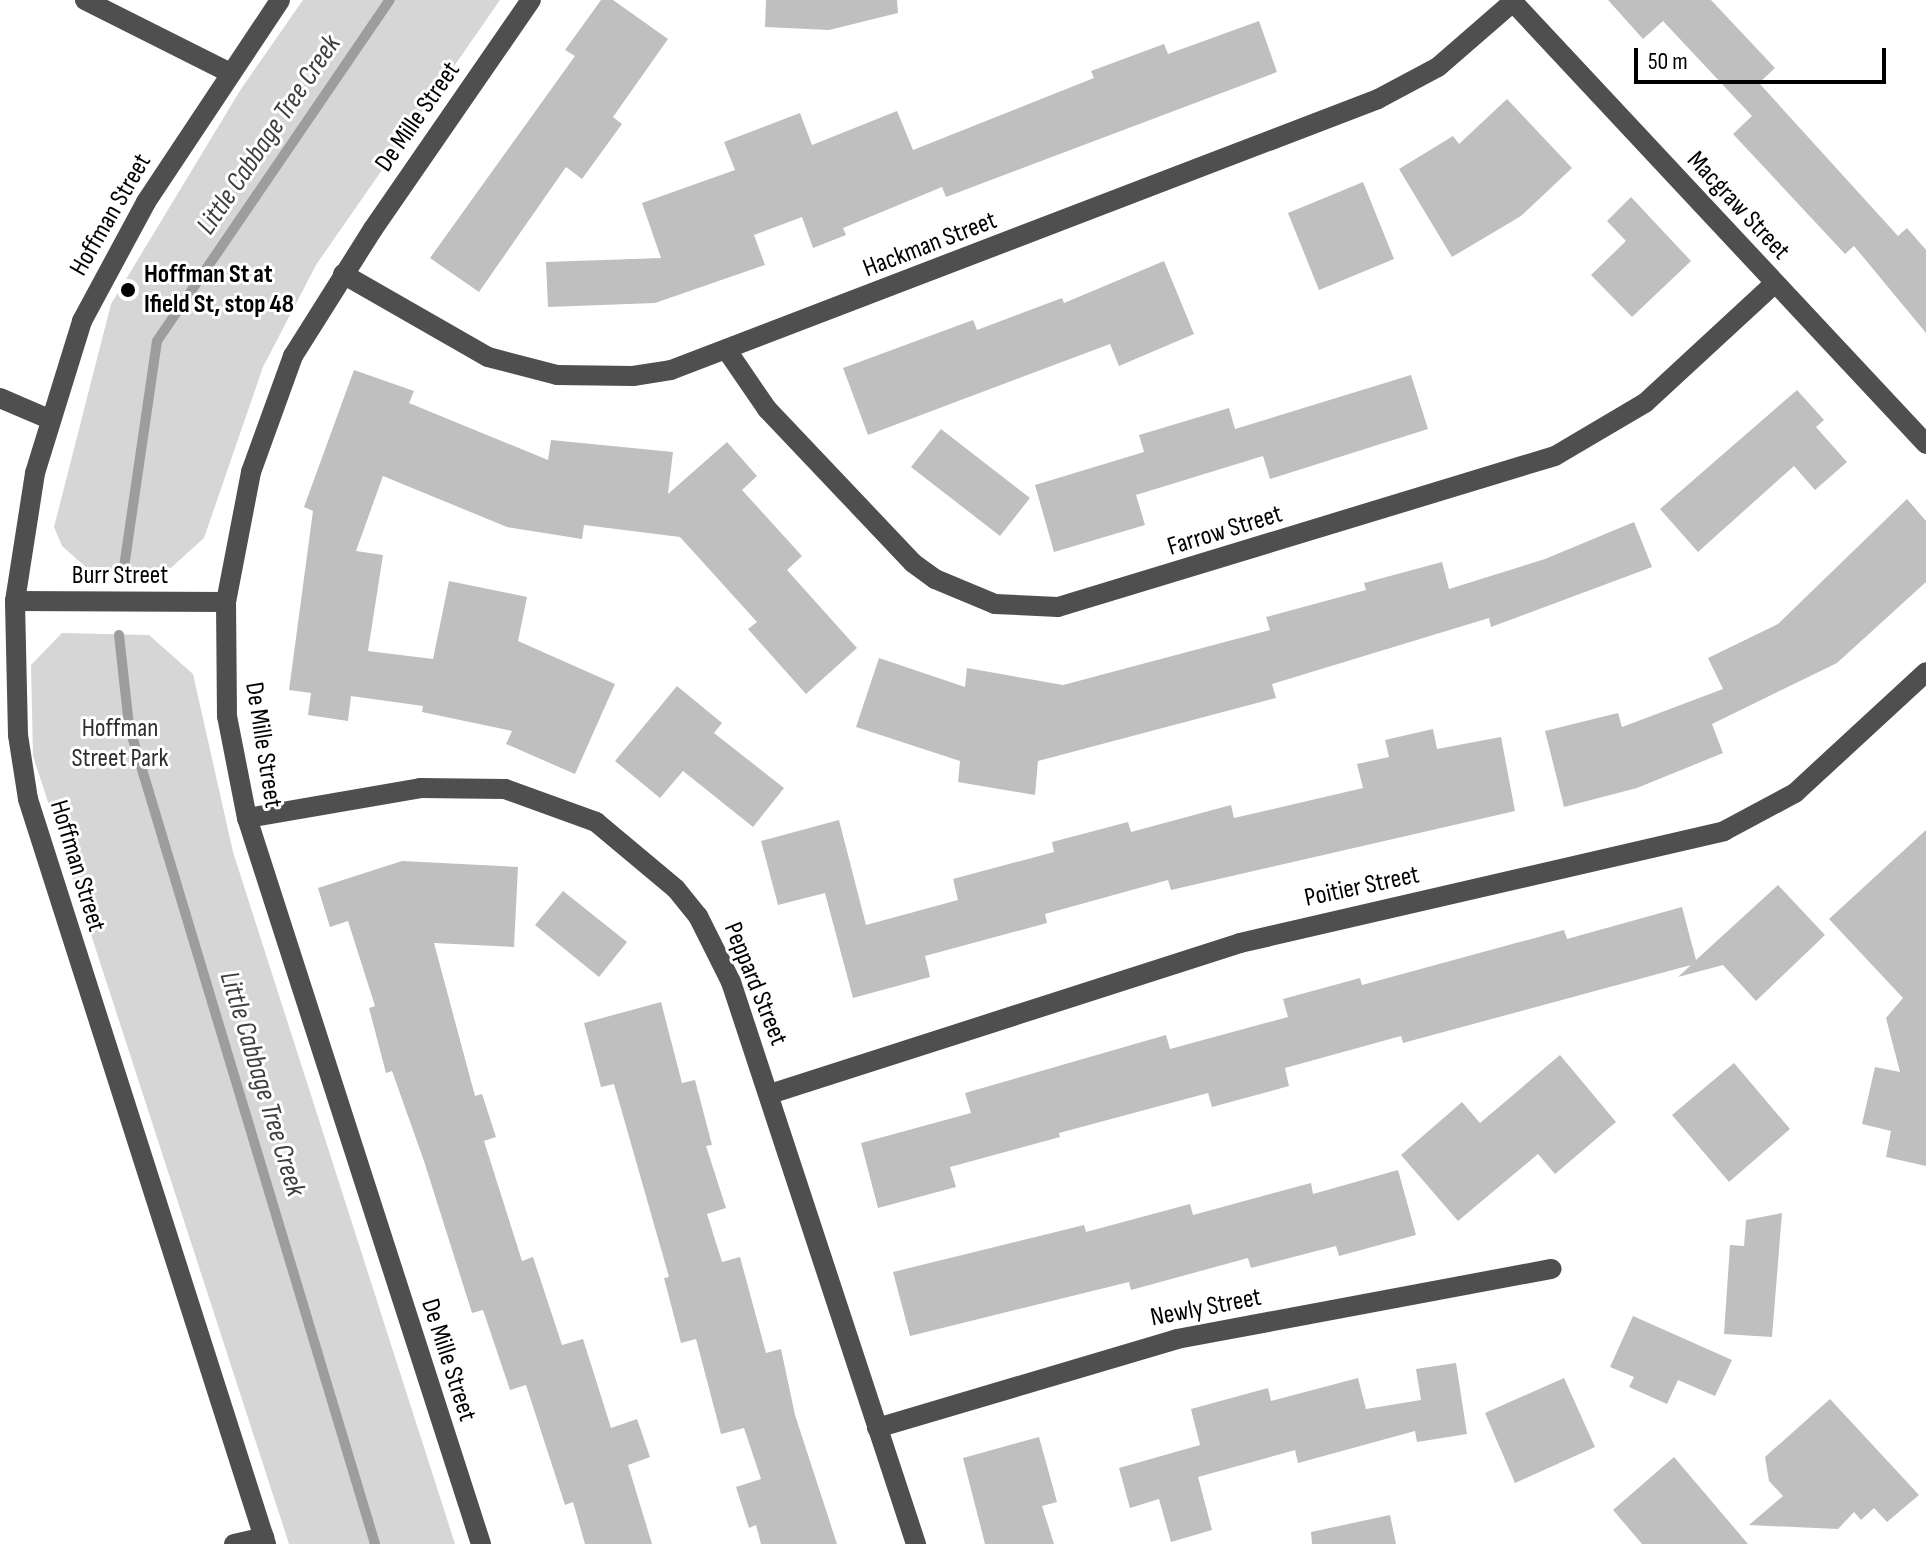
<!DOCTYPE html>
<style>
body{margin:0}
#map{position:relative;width:1926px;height:1544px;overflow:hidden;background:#fff;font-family:"Sofia Sans Condensed",sans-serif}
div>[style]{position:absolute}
.green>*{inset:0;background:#d6d6d6}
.stream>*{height:10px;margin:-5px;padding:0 5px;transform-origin:5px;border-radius:5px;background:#9d9d9d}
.building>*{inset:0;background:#bfbfbf}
.minor>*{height:20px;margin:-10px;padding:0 10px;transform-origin:10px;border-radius:10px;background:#4f4f4f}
.dots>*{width:22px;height:22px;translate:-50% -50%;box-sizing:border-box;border:4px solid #fff;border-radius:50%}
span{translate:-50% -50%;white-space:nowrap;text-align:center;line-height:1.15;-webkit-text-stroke:6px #fff;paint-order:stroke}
.street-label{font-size:26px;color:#000}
.poi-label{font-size:26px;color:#000;font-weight:700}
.left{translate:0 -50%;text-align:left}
.park-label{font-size:26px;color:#2d2d2d}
.water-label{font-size:28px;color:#3e3e3e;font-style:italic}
.scale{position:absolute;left:1634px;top:48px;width:252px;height:36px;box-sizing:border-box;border:4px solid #000;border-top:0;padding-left:10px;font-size:24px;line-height:28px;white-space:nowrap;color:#000;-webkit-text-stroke:6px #fff;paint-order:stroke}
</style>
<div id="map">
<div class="green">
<div style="clip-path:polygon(303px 0,500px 0,316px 265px,263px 367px,204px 538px,163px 575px,89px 570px,62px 546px,54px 527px,111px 304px,241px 89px)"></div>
<div style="clip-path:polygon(62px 633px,149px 635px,193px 674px,233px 852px,455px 1544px,289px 1544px,33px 756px,31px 665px)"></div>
</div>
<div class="stream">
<div style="left:123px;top:574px;width:235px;rotate:-81.7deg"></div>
<div style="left:157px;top:341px;width:413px;rotate:-55.7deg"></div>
<div style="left:119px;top:635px;width:92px;rotate:83.7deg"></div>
<div style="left:129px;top:726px;width:854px;rotate:73.26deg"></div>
</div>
<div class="building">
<div style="clip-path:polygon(601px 0,613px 0,668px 39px,613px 117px,622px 124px,582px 179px,566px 167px,479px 292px,430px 258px,575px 56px,565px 50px)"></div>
<div style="clip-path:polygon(766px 0,897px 0,898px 13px,829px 30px,765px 27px)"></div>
<div style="clip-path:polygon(1608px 0,1711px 0,1775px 68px,1759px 83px,1898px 236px,1907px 228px,1926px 250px,1926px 333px,1854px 246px,1845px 254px,1733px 134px,1752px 116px,1663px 21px,1643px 39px)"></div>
<div style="clip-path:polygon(1259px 21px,1277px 72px,946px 197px,942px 187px,843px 228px,846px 235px,813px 248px,802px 217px,754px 235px,765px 265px,655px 303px,548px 307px,546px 262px,661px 258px,642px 203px,735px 170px,724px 142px,800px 113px,812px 145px,897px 111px,913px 150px,1094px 78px,1091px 71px,1164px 44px,1168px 54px)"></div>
<div style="clip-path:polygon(1507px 99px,1572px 168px,1521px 216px,1452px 257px,1399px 169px,1453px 136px,1459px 144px)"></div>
<div style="clip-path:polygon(1363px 182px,1394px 259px,1319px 290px,1288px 213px)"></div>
<div style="clip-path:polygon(1631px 197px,1691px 261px,1632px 317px,1591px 275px,1626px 241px,1607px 221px)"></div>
<div style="clip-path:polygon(1164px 261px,1194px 334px,1119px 366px,1110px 344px,868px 435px,843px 368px,973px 320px,977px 330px,1062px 298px,1064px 303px)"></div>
<div style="clip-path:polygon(354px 370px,414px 391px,409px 403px,548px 460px,551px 440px,673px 452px,668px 494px,727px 442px,757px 476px,742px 490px,802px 556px,787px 570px,857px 648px,806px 694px,748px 629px,757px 622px,680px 537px,584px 525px,582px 539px,507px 527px,383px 476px,356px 551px,383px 555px,368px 651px,433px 659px,449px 581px,527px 597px,518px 641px,615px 684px,575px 774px,506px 744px,512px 731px,422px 712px,423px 706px,351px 696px,348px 721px,308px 715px,311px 693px,289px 690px,313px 511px,304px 507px)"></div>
<div style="clip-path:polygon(1411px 375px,1428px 429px,1270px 479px,1263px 456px,1136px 495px,1145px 525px,1054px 552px,1035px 485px,1144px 452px,1139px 435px,1229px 408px,1235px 429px)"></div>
<div style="clip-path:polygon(1797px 390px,1824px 420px,1816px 427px,1847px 462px,1815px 490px,1794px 466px,1698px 552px,1660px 509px)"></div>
<div style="clip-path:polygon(941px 429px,1030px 498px,1000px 536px,911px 467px)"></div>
<div style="clip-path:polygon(1907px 499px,1926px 521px,1926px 582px,1837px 663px,1712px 724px,1723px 753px,1637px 788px,1564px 807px,1545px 731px,1618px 713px,1622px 727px,1723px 689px,1708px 658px,1778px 624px)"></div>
<div style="clip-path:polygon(1634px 522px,1652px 567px,1491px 627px,1489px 618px,1272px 684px,1276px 698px,1038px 761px,1035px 795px,958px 782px,960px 761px,856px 727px,879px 658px,965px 687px,967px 668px,1063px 685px,1270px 630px,1266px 617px,1366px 590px,1364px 583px,1442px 562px,1449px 589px,1545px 559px)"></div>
<div style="clip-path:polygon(677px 686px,722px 723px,714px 733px,784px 788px,753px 827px,683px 771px,660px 798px,615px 761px)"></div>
<div style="clip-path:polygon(1433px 729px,1437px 749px,1501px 737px,1515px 811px,1171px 890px,1168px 880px,1045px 914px,1047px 923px,925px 956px,930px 977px,853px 998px,825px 893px,778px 905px,761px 841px,839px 820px,866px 925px,958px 900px,953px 879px,1054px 852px,1052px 842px,1128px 822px,1131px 832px,1231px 805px,1234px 818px,1363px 788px,1357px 764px,1389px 757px,1385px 740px)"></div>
<div style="clip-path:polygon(1926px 830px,1926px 1166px,1886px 1157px,1891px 1131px,1862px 1124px,1875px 1067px,1900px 1072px,1886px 1018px,1903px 998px,1829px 919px)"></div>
<div style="clip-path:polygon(402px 861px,518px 867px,514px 947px,434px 943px,475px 1096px,482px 1094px,496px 1137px,484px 1141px,522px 1261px,533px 1257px,562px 1345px,583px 1339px,611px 1428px,637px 1419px,650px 1457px,628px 1465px,652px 1544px,585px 1544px,573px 1502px,565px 1505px,526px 1385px,510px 1390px,483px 1310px,472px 1313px,424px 1161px,392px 1071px,386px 1073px,369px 1008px,375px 1006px,348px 921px,330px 927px,318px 888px)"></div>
<div style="clip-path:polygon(1778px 885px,1825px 935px,1756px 1001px,1723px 965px,1678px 977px,1691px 965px,1403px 1043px,1401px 1036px,1285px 1068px,1289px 1086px,1212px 1107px,1208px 1093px,1059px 1133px,1060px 1137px,950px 1167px,956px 1187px,878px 1208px,861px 1143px,971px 1113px,965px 1093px,1166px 1035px,1170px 1049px,1288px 1017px,1283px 999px,1360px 978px,1362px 985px,1564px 930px,1567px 939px,1682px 907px,1696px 960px)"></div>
<div style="clip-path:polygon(563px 891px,627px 942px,599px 977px,535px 925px)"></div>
<div style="clip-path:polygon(661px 1002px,682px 1083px,695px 1080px,712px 1145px,706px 1146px,726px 1208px,707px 1214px,722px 1262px,740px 1257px,766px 1353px,781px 1349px,795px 1415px,837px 1544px,761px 1544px,756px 1525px,749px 1528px,736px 1487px,761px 1479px,744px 1428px,721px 1434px,696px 1339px,681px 1343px,664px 1278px,669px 1277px,614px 1084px,601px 1087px,584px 1023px)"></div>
<div style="clip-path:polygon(1560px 1055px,1616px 1122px,1555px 1174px,1538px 1154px,1458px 1221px,1401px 1155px,1462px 1102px,1480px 1123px)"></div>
<div style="clip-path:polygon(1734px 1063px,1790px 1129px,1729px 1182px,1672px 1115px)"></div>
<div style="clip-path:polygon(1398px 1170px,1416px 1235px,1339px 1256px,1336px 1246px,1251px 1268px,1248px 1258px,1131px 1290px,1129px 1282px,910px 1336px,893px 1272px,1084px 1225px,1086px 1232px,1190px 1204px,1193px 1215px,1311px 1183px,1313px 1194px)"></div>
<div style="clip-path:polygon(1782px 1213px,1772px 1337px,1724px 1334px,1730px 1245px,1744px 1246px,1746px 1220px)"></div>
<div style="clip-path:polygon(1633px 1316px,1732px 1360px,1715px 1396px,1678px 1380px,1667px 1404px,1629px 1387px,1634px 1377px,1610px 1367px)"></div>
<div style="clip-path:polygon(1456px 1363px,1467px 1434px,1417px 1442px,1415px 1431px,1298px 1463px,1295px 1450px,1198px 1477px,1212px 1530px,1171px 1542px,1159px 1499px,1130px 1508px,1119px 1468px,1200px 1445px,1191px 1409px,1268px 1388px,1271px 1401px,1358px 1378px,1366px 1409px,1421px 1400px,1416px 1369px)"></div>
<div style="clip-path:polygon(1564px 1378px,1595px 1447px,1515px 1483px,1485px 1413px)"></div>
<div style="clip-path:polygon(1830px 1399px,1919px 1495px,1887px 1522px,1874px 1508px,1861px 1520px,1854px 1512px,1838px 1529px,1749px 1525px,1783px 1496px,1769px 1481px,1765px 1457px)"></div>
<div style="clip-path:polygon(1039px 1437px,1057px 1502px,1042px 1506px,1054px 1544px,985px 1544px,963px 1458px)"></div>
<div style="clip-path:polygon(1674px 1457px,1748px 1544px,1642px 1544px,1613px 1510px)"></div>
<div style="clip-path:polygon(1390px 1515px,1396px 1544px,1312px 1544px,1311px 1532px)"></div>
</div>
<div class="minor">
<div style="left:85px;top:0;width:162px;rotate:26.7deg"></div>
<div style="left:1513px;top:2px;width:605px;rotate:46.94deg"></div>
<div style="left:343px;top:274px;width:167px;rotate:29.8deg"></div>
<div style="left:488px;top:357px;width:71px;rotate:14.6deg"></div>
<div style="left:557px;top:375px;width:76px;rotate:0.8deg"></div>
<div style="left:633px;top:376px;width:38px;rotate:-9deg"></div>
<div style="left:671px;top:370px;width:757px;rotate:-20.97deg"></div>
<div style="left:1378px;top:99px;width:68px;rotate:-28.1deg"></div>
<div style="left:1438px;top:67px;width:102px;rotate:-41deg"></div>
<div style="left:728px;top:352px;width:69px;rotate:55.6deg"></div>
<div style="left:767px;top:409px;width:212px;rotate:46.5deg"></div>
<div style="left:913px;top:563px;width:27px;rotate:36deg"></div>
<div style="left:935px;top:579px;width:65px;rotate:22.6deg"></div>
<div style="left:995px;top:604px;width:63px;rotate:2.7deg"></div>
<div style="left:1058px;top:607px;width:519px;rotate:-16.9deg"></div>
<div style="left:1555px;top:456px;width:104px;rotate:-30.5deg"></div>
<div style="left:1645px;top:403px;width:177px;rotate:-42.7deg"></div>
<div style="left:0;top:398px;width:53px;rotate:23.2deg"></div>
<div style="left:15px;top:601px;width:211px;rotate:0.3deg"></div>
<div style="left:247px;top:818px;width:176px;rotate:-9.8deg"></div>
<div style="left:420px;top:788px;width:85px;rotate:0.7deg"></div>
<div style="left:505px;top:789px;width:97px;rotate:19.9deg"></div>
<div style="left:596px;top:822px;width:104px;rotate:39.9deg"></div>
<div style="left:676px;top:889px;width:35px;rotate:51deg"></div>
<div style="left:698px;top:916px;width:74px;rotate:63.4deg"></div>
<div style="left:731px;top:982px;width:592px;rotate:71.78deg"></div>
<div style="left:770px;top:1094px;width:494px;rotate:-17.8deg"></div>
<div style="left:1240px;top:943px;width:497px;rotate:-13deg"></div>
<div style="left:1724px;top:831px;width:81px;rotate:-28.2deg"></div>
<div style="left:1795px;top:793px;width:178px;rotate:-42.7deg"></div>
<div style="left:877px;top:1428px;width:313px;rotate:-16.5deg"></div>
<div style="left:1177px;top:1339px;width:381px;rotate:-10.6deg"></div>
<div style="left:234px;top:1544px;width:31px;rotate:-13deg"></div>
<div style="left:266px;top:1544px;width:782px;rotate:-107.72deg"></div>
<div style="left:28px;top:799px;width:65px;rotate:-98.9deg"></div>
<div style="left:18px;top:735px;width:134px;rotate:-91.3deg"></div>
<div style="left:15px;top:601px;width:130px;rotate:-81.1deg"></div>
<div style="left:35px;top:473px;width:159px;rotate:-72.8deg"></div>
<div style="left:82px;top:321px;width:135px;rotate:-61.7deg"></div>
<div style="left:146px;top:202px;width:242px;rotate:-56.4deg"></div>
<div style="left:481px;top:1544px;width:763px;rotate:-107.86deg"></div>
<div style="left:247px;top:818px;width:104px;rotate:-101.1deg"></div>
<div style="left:227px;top:716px;width:114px;rotate:-90.5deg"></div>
<div style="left:226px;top:602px;width:132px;rotate:-79.1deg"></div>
<div style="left:251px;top:472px;width:123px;rotate:-70.1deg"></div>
<div style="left:293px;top:356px;width:150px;rotate:-57.8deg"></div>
<div style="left:373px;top:229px;width:278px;rotate:-55.4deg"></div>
</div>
<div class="dots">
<div style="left:128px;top:290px;background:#000"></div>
</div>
<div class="street-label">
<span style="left:418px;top:117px;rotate:-55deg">De Mille Street</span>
<span style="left:1738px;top:206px;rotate:47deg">Macgraw Street</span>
<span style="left:111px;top:215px;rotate:-60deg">Hoffman Street</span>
<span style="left:930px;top:245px;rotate:-21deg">Hackman Street</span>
<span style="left:1225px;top:531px;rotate:-17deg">Farrow Street</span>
<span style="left:120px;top:576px">Burr Street</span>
<span style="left:263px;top:745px;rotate:81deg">De Mille Street</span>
<span style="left:77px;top:866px;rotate:73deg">Hoffman Street</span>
<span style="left:1362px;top:887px;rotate:-12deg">Poitier Street</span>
<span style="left:755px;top:984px;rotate:68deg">Peppard Street</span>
<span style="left:1206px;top:1308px;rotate:-11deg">Newly Street</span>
<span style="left:448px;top:1360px;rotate:72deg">De Mille Street</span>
</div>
<div class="poi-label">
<span class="left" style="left:144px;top:290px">Hoffman St at<br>Ifield St, stop 48</span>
</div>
<div class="park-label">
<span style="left:120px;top:744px">Hoffman<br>Street Park</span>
</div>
<div class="water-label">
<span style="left:269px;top:135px;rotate:-56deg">Little Cabbage Tree Creek</span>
<span style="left:262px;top:1084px;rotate:73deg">Little Cabbage Tree Creek</span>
</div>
<div class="scale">50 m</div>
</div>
